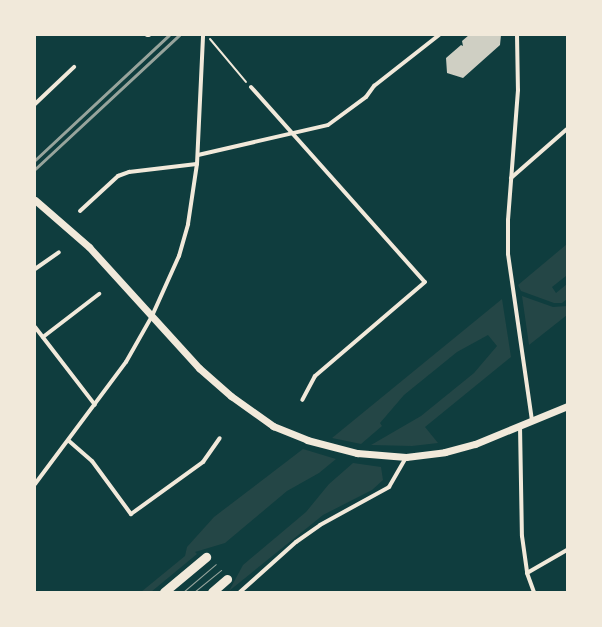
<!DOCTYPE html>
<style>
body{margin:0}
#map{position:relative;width:602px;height:627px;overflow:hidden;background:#0f3d3e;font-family:Inter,sans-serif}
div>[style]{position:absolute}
.green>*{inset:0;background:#244646}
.building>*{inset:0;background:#cfcfc3}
.path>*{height:2px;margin:-1px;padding:0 1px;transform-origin:1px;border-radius:1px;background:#f1e9da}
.minor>*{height:4px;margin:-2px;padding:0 2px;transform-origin:2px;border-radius:2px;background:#f1e9da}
.tertiary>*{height:7px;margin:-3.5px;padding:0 3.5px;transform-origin:3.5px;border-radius:3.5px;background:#f1e9da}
.trunk>*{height:9px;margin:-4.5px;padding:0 4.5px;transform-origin:4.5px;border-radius:4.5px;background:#f1e9da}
.tram>*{height:1px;margin:-0.5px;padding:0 0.5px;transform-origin:0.5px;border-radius:0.5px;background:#97a49c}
.rail>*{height:3px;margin:-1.5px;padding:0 1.5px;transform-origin:1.5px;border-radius:1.5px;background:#97a49c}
span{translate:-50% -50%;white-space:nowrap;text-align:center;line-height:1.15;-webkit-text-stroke:3.5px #f1e9da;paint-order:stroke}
.frame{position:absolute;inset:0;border:36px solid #f1e9da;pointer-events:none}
</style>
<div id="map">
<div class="green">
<div style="clip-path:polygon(567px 244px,566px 276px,552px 287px,556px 293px,567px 284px,567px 299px,562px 303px,554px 303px,521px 291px,518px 285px)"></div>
<div style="clip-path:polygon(522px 296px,553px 307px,567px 306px,567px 315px,529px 345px)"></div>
<div style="clip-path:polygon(502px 299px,511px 357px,425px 427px,438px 443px,412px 446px,371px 445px,421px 416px,474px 373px,497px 346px,488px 335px,457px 352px,404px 395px,380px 423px,382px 426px,361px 444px,332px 438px)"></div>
<div style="clip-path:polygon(303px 449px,336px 459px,319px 473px,287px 491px,225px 543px,195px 552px,197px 554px,151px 592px,141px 592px,185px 556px,187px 547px,214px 517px)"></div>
<div style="clip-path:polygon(353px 463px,381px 467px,383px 480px,372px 490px,323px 515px,229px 591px,243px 565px,306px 512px,329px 484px)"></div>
</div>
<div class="building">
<div style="clip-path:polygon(469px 35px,501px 35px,500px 45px,463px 78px,447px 73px,446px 58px,461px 45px,463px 46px,462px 41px)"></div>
</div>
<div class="path">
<div style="left:210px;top:39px;width:56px;rotate:50.1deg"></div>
</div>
<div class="minor">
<div style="left:147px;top:35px;width:2px"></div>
<div style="left:517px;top:35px;width:55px;rotate:89deg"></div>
<div style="left:518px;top:90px;width:130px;rotate:94.4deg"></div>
<div style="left:508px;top:220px;width:34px;rotate:90deg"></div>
<div style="left:508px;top:254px;width:169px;rotate:81.8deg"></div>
<div style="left:251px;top:87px;width:261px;rotate:48.3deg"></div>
<div style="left:425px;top:282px;width:145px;rotate:139.5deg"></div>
<div style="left:315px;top:376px;width:27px;rotate:118deg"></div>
<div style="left:35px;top:104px;width:54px;rotate:-43.5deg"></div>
<div style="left:198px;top:155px;width:133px;rotate:-13deg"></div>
<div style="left:328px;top:125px;width:47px;rotate:-36.4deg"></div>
<div style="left:366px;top:97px;width:14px;rotate:-54deg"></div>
<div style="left:374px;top:86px;width:83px;rotate:-38.1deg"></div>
<div style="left:511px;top:178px;width:74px;rotate:-41.2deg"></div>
<div style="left:80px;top:211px;width:52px;rotate:-42.6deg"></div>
<div style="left:118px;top:176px;width:12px;rotate:-20deg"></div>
<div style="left:129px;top:172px;width:68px;rotate:-6.7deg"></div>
<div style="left:35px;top:269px;width:29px;rotate:-35deg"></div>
<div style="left:35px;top:327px;width:98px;rotate:52.4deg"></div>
<div style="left:43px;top:337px;width:71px;rotate:-37.5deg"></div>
<div style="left:520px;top:426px;width:110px;rotate:89deg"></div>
<div style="left:522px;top:536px;width:37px;rotate:82deg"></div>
<div style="left:527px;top:573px;width:20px;rotate:70deg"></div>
<div style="left:69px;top:441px;width:30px;rotate:41deg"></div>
<div style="left:92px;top:461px;width:66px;rotate:53.7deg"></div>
<div style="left:131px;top:514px;width:89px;rotate:-35.8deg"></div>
<div style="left:203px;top:462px;width:29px;rotate:-55deg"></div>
<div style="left:35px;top:484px;width:152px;rotate:-53.3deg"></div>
<div style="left:126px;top:362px;width:53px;rotate:-60.5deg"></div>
<div style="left:152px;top:316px;width:66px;rotate:-65.8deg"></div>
<div style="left:179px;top:256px;width:33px;rotate:-74deg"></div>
<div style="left:188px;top:224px;width:61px;rotate:-81.5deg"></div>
<div style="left:197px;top:164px;width:129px;rotate:-87.3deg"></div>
<div style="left:527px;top:573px;width:46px;rotate:-29.9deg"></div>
<div style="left:240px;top:592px;width:75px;rotate:-41.8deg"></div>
<div style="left:296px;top:542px;width:29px;rotate:-35deg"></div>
<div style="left:320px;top:525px;width:79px;rotate:-28.8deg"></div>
<div style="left:389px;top:487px;width:34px;rotate:-60deg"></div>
</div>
<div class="tertiary">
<div style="left:35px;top:200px;width:72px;rotate:41deg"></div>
<div style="left:89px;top:247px;width:164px;rotate:47.7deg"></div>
<div style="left:199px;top:368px;width:43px;rotate:41.2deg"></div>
<div style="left:231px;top:396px;width:52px;rotate:35.5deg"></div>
<div style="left:273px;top:426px;width:37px;rotate:22deg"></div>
<div style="left:307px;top:440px;width:52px;rotate:14.6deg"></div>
<div style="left:357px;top:453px;width:49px;rotate:4.7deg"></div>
<div style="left:406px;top:457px;width:39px;rotate:-7deg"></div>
<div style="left:445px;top:452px;width:31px;rotate:-15deg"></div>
<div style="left:475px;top:444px;width:100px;rotate:-22.4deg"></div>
</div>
<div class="trunk">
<div style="left:164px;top:592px;width:55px;rotate:-39.8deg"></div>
<div style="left:212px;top:592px;width:20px;rotate:-41deg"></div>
</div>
<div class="tram">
<div style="left:183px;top:592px;width:43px;rotate:-40.3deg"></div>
<div style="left:194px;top:592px;width:35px;rotate:-39deg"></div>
</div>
<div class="rail">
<div style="left:35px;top:160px;width:183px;rotate:-43deg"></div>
<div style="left:35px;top:169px;width:197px;rotate:-42.9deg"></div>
</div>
<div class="frame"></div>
</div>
